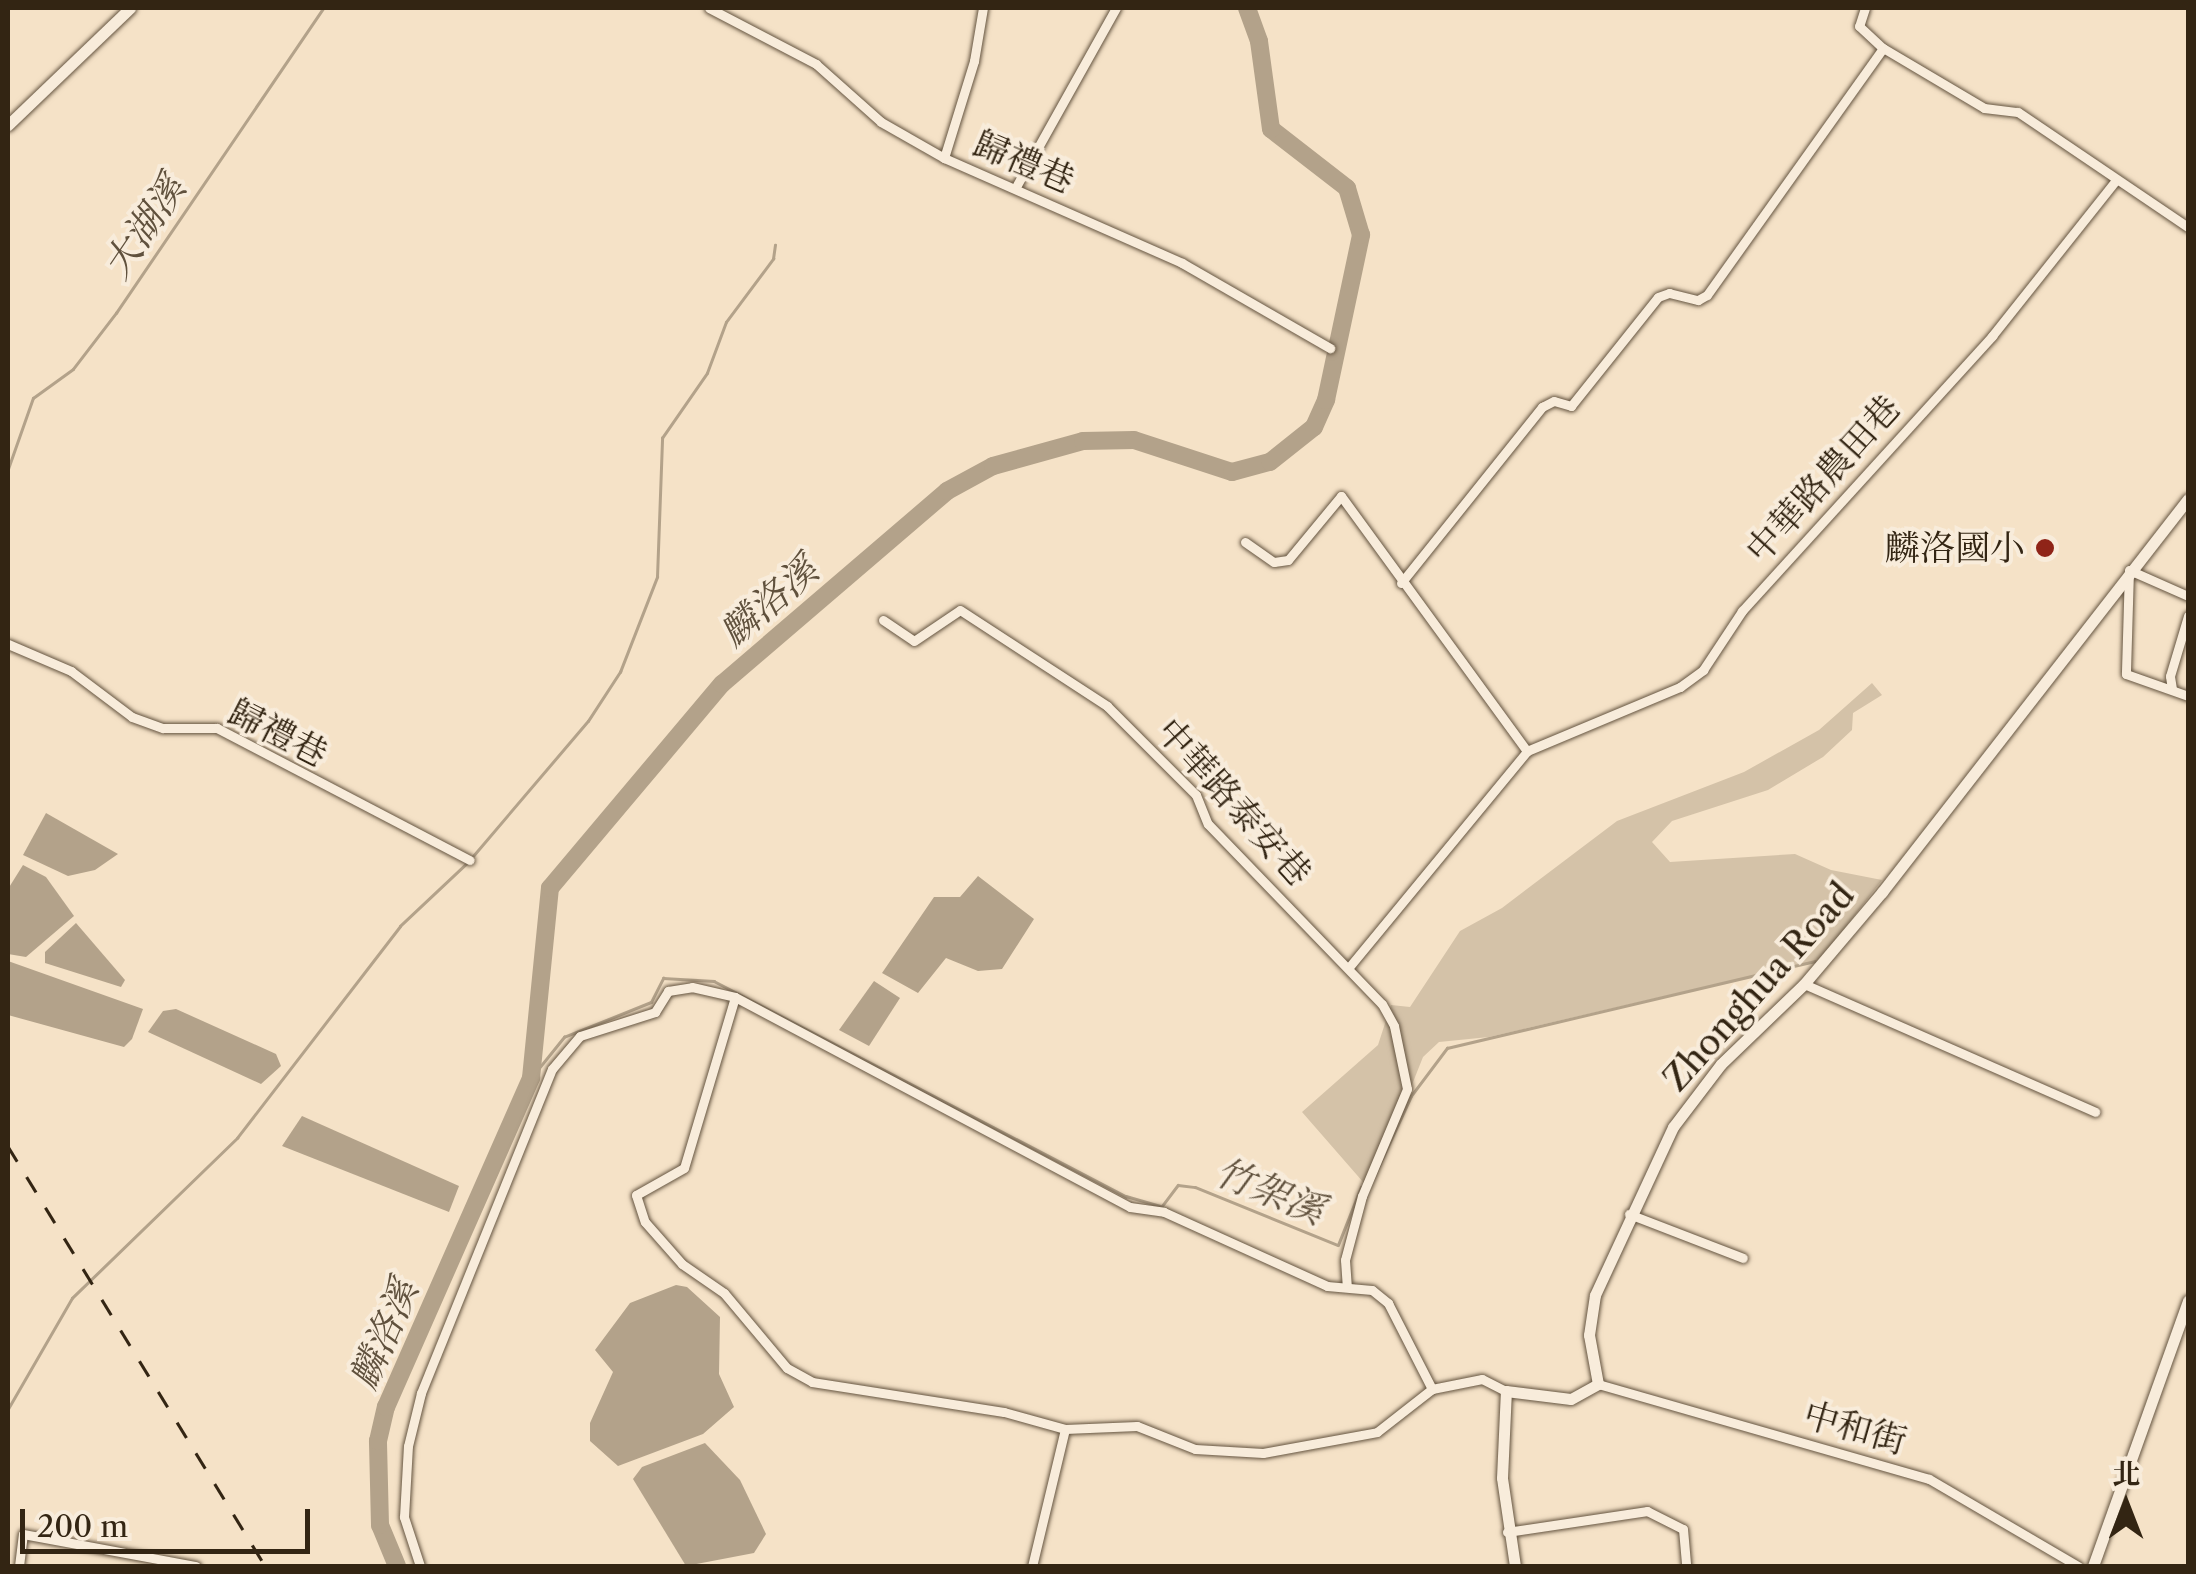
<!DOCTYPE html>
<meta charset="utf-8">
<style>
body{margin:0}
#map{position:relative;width:2196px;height:1574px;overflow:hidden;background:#f5e2c7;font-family:"Libre Caslon Text","Noto Serif TC",serif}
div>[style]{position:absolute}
.green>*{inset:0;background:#d4c2a8}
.water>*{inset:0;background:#b3a28a}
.stream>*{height:2.5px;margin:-1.25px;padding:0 1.25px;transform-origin:1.25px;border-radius:1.25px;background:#b3a28a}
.river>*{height:18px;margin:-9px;padding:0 9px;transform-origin:9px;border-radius:9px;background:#b3a28a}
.roads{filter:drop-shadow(0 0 2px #645440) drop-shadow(0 0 2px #645440)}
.minor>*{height:9px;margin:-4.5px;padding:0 4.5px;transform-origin:4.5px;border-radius:4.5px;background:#f8ecdb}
.tertiary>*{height:11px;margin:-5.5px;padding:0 5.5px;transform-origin:5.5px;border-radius:5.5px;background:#f8ecdb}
.rail>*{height:2.5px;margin-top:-1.25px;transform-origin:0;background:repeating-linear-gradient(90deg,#332513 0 18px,transparent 0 36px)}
.dots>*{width:28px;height:28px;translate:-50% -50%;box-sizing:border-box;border:5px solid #f8ecdb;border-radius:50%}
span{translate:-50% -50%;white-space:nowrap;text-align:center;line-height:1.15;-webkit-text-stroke:8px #f8ecdb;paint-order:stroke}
.street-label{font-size:35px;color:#332513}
.poi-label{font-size:35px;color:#332513}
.right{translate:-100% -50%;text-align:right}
.water-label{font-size:38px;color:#60513d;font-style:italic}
.frame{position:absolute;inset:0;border:10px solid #332513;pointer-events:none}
.north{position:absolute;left:2076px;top:1454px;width:100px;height:100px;-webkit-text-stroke:8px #f8ecdb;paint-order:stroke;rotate:0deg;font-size:28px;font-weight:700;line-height:40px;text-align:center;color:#332513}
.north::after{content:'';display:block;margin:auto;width:35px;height:45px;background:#332513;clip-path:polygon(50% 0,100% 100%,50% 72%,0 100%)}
.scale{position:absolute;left:20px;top:1509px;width:290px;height:45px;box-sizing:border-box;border:5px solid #332513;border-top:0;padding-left:12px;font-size:30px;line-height:35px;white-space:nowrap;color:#332513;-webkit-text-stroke:8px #f8ecdb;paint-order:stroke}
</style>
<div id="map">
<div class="green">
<div style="clip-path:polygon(1872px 683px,1882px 695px,1853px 713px,1852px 730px,1823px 757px,1768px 790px,1672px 821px,1652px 842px,1670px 862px,1795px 854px,1831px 870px,1882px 880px,1820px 960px,1489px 1037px,1439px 1042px,1423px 1057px,1370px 1190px,1302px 1112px,1378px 1045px,1391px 1005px,1410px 1007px,1460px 931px,1502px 908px,1617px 821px,1744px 772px,1819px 730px)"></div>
</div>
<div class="water">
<div style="clip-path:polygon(46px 813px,118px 854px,95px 870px,68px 876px,23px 855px)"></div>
<div style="clip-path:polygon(23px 865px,46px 877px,74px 916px,26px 957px,8px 954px,8px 889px)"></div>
<div style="clip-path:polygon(978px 876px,1034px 919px,1002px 969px,978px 971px,946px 958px,918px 993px,882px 973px,934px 897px,960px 897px)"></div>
<div style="clip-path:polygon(76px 923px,125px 980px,121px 987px,45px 963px,45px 952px)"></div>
<div style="clip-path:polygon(8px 961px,143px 1009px,132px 1039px,124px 1047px,8px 1015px)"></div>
<div style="clip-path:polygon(874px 981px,900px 998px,869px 1046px,839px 1030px)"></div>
<div style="clip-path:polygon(176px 1009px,276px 1054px,281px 1066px,261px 1084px,148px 1032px,163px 1011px)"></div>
<div style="clip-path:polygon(302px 1116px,459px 1186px,449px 1212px,282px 1146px)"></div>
<div style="clip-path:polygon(676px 1285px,687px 1287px,720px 1317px,719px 1374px,734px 1407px,703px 1434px,618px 1466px,590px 1441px,590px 1423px,613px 1372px,595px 1350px,630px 1303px)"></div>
<div style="clip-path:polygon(705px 1443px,740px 1480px,766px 1534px,754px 1553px,686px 1566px,633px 1479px,642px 1467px)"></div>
</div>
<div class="stream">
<div style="left:8px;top:469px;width:75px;rotate:-70.6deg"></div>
<div style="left:33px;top:398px;width:49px;rotate:-35.9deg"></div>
<div style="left:73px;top:369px;width:71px;rotate:-52.5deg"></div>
<div style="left:116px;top:313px;width:369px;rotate:-55.8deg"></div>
<div style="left:473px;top:856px;width:177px;rotate:-49.6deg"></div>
<div style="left:588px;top:721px;width:59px;rotate:-56.9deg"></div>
<div style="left:620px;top:672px;width:102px;rotate:-68.7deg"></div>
<div style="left:657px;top:577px;width:139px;rotate:-87.9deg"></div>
<div style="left:662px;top:438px;width:79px;rotate:-55.3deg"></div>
<div style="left:707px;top:373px;width:54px;rotate:-69.6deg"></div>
<div style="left:726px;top:322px;width:79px;rotate:-53.3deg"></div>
<div style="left:773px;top:259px;width:14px;rotate:-82deg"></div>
<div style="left:531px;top:1078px;width:53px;rotate:-51.2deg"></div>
<div style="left:564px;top:1037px;width:94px;rotate:-21.9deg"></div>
<div style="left:651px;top:1002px;width:27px;rotate:-63deg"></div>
<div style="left:663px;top:978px;width:51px;rotate:3.4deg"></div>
<div style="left:714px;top:981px;width:465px;rotate:27.6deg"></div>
<div style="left:1126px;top:1196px;width:37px;rotate:16deg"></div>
<div style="left:1162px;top:1206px;width:26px;rotate:-53deg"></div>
<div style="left:1178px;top:1185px;width:17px;rotate:7deg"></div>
<div style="left:1195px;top:1187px;width:154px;rotate:22.1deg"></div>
<div style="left:1338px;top:1245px;width:62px;rotate:-68.4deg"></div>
<div style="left:1369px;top:1187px;width:100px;rotate:-65.2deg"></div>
<div style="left:1411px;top:1096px;width:60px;rotate:-53.1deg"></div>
<div style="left:1447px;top:1048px;width:378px;rotate:-13.3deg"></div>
<div style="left:8px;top:1409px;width:128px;rotate:-60deg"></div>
<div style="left:72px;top:1298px;width:230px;rotate:-44.1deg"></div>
<div style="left:237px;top:1138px;width:267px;rotate:-52.4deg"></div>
<div style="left:400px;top:926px;width:93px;rotate:-43.3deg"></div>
</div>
<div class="river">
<div style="left:397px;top:1566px;width:44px;rotate:-112.5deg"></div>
<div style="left:380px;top:1525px;width:84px;rotate:-91.4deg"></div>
<div style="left:378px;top:1441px;width:35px;rotate:-77deg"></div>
<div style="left:386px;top:1407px;width:360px;rotate:-66.2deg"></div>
<div style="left:531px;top:1078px;width:191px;rotate:-84.3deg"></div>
<div style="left:550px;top:888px;width:267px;rotate:-49.9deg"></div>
<div style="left:722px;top:684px;width:296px;rotate:-40.6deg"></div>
<div style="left:947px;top:491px;width:52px;rotate:-28.5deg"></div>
<div style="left:993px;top:466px;width:93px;rotate:-15.5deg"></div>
<div style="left:1083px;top:441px;width:51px;rotate:-1.1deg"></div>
<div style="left:1134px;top:440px;width:103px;rotate:18.1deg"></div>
<div style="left:1232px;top:472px;width:39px;rotate:-15deg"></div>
<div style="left:1270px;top:462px;width:56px;rotate:-38.5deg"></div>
<div style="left:1314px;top:427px;width:30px;rotate:-66deg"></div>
<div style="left:1326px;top:400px;width:169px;rotate:-78deg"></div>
<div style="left:1361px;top:235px;width:49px;rotate:-106.6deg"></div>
<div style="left:1347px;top:188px;width:96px;rotate:-142.2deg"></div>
<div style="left:1271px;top:129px;width:89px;rotate:-97.8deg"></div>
<div style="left:1259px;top:41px;width:35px;rotate:-110deg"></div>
</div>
<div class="roads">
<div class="minor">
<div style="left:709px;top:8px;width:121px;rotate:27.6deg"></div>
<div style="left:816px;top:64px;width:87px;rotate:41.7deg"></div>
<div style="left:881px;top:122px;width:73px;rotate:29.7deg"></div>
<div style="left:944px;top:158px;width:260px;rotate:23.8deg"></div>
<div style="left:1182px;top:263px;width:171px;rotate:29.9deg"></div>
<div style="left:1865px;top:8px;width:19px;rotate:108deg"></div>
<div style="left:1859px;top:26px;width:33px;rotate:43deg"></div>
<div style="left:1883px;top:48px;width:117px;rotate:30.7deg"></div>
<div style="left:1984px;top:108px;width:34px;rotate:7deg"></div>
<div style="left:2018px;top:112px;width:205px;rotate:34.1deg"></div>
<div style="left:944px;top:158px;width:102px;rotate:-72.8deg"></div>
<div style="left:974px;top:61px;width:54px;rotate:-80.4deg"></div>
<div style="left:1017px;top:185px;width:203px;rotate:-60.8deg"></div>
<div style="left:1245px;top:542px;width:35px;rotate:35deg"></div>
<div style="left:1274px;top:562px;width:14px;rotate:-8deg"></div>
<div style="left:1288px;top:560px;width:83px;rotate:-50.4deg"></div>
<div style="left:1341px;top:496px;width:316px;rotate:53.9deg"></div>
<div style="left:1401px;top:583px;width:226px;rotate:-51.3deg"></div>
<div style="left:1542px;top:407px;width:13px;rotate:-27deg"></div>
<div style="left:1554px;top:401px;width:18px;rotate:16deg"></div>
<div style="left:1571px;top:406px;width:139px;rotate:-51.4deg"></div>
<div style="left:1658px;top:297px;width:12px;rotate:-20deg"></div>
<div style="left:1669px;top:293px;width:30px;rotate:14deg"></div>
<div style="left:1698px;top:300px;width:10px;rotate:-29deg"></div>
<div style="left:1707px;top:295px;width:303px;rotate:-54.5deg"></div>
<div style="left:2188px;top:596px;width:64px;rotate:-156.2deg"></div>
<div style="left:2129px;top:570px;width:104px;rotate:91.7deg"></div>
<div style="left:2126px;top:674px;width:66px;rotate:19.5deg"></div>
<div style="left:883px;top:620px;width:37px;rotate:34deg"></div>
<div style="left:914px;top:641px;width:55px;rotate:-34deg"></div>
<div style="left:960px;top:610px;width:176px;rotate:33.1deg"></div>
<div style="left:1107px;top:706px;width:126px;rotate:45deg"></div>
<div style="left:1196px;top:795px;width:31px;rotate:68deg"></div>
<div style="left:1208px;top:824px;width:250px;rotate:46deg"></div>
<div style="left:1382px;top:1004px;width:25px;rotate:61deg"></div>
<div style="left:1394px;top:1026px;width:64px;rotate:78.3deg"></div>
<div style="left:1407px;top:1089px;width:116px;rotate:112.8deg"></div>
<div style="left:1362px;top:1196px;width:66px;rotate:104.9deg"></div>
<div style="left:1345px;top:1260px;width:26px;rotate:86deg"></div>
<div style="left:8px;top:644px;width:69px;rotate:23.2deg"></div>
<div style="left:71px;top:671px;width:76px;rotate:37deg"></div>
<div style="left:132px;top:717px;width:33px;rotate:20deg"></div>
<div style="left:163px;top:728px;width:54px"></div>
<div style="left:217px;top:728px;width:285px;rotate:27.6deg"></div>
<div style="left:2172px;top:689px;width:13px;rotate:-99deg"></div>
<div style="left:2170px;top:676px;width:63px;rotate:-73.3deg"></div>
<div style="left:1350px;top:966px;width:278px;rotate:-50.5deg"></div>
<div style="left:1527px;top:751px;width:166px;rotate:-22.7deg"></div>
<div style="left:1680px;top:687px;width:29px;rotate:-36deg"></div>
<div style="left:1703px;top:670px;width:71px;rotate:-56.5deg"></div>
<div style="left:1742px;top:611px;width:372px;rotate:-47.7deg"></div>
<div style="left:1992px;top:336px;width:199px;rotate:-51.5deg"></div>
<div style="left:1804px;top:984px;width:318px;rotate:23.7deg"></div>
<div style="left:735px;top:997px;width:178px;rotate:106.6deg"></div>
<div style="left:684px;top:1168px;width:55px;rotate:150.6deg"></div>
<div style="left:636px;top:1195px;width:28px;rotate:72deg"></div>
<div style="left:645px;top:1222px;width:56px;rotate:48.6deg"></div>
<div style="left:682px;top:1264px;width:51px;rotate:34.6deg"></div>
<div style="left:724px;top:1293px;width:98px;rotate:50deg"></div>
<div style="left:787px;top:1368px;width:29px;rotate:29deg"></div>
<div style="left:812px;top:1382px;width:194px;rotate:8.9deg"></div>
<div style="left:1004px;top:1412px;width:63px;rotate:15.6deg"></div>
<div style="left:1065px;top:1429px;width:141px;rotate:103.5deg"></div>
<div style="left:1629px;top:1214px;width:122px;rotate:21.1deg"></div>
<div style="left:1598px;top:1384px;width:344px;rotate:16deg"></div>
<div style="left:1929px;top:1479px;width:173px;rotate:30.3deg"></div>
<div style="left:1065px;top:1429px;width:72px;rotate:-2.4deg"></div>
<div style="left:1137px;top:1426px;width:62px;rotate:21.6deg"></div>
<div style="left:1195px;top:1449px;width:68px;rotate:3.4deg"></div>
<div style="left:1263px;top:1453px;width:116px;rotate:-10.4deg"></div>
<div style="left:1377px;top:1432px;width:70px;rotate:-38deg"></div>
<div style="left:1507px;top:1532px;width:142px;rotate:-8.5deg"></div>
<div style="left:1647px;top:1511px;width:40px;rotate:26.6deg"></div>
<div style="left:1683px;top:1529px;width:37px;rotate:85deg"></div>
<div style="left:19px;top:1566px;width:32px;rotate:-83deg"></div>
<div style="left:23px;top:1534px;width:176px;rotate:10.5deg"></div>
<div style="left:420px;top:1566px;width:52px;rotate:-108.1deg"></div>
<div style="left:404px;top:1517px;width:71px;rotate:-86.8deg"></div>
<div style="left:408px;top:1446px;width:55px;rotate:-76.2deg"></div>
<div style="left:421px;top:1393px;width:349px;rotate:-68deg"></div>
<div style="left:552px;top:1069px;width:43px;rotate:-49.7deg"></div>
<div style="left:580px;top:1036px;width:79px;rotate:-17.7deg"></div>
<div style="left:655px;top:1012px;width:25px;rotate:-58deg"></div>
<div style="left:668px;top:991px;width:24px;rotate:-9deg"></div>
<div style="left:692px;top:987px;width:44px;rotate:13.1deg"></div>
<div style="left:735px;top:997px;width:447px;rotate:28deg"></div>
<div style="left:1130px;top:1207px;width:34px;rotate:8deg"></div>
<div style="left:1164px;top:1212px;width:179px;rotate:24.4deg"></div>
<div style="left:1327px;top:1286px;width:45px;rotate:5.1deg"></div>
<div style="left:1372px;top:1290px;width:21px;rotate:39deg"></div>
<div style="left:1388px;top:1303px;width:97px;rotate:62.9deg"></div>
<div style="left:1432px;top:1389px;width:51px;rotate:-11.3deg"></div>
<div style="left:1482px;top:1379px;width:27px;rotate:27deg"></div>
</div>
<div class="tertiary">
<div style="left:8px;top:125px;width:169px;rotate:-43.8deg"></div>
<div style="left:1515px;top:1566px;width:89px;rotate:-98.4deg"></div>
<div style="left:1502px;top:1478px;width:87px;rotate:-87.4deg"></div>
<div style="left:1506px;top:1391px;width:65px;rotate:7deg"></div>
<div style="left:1571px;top:1399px;width:31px;rotate:-29deg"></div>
<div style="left:1598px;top:1384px;width:50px;rotate:-100.4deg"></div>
<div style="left:1589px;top:1335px;width:40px;rotate:-81.5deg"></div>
<div style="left:1595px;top:1295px;width:185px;rotate:-65.1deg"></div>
<div style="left:1673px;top:1127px;width:79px;rotate:-52.7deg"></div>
<div style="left:1721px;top:1064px;width:115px;rotate:-43.9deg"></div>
<div style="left:1804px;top:984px;width:121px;rotate:-49.7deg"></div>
<div style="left:1882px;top:892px;width:498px;rotate:-52.1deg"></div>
<div style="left:2093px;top:1566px;width:282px;rotate:-70.3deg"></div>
</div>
</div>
<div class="rail">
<div style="left:8px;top:1146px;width:492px;rotate:58.5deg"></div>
</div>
<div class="dots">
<div style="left:2045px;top:548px;background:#8f2418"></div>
</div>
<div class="street-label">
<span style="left:1024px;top:162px;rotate:23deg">歸禮巷</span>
<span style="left:1823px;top:479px;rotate:-48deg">中華路農田巷</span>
<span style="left:278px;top:733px;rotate:27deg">歸禮巷</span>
<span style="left:1234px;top:802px;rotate:48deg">中華路泰安巷</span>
<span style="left:1759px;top:987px;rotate:-48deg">Zhonghua Road</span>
<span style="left:1855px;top:1428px;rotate:16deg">中和街</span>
</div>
<div class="poi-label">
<span class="right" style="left:2025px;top:548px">麟洛國小</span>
</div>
<div class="water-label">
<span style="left:144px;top:227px;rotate:-56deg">大湖溪</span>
<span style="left:769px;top:601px;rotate:-41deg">麟洛溪</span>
<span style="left:1270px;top:1191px;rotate:22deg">竹架溪</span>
<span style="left:384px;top:1334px;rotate:-67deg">麟洛溪</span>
</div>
<div class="frame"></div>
<div class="north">北</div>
<div class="scale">200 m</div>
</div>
